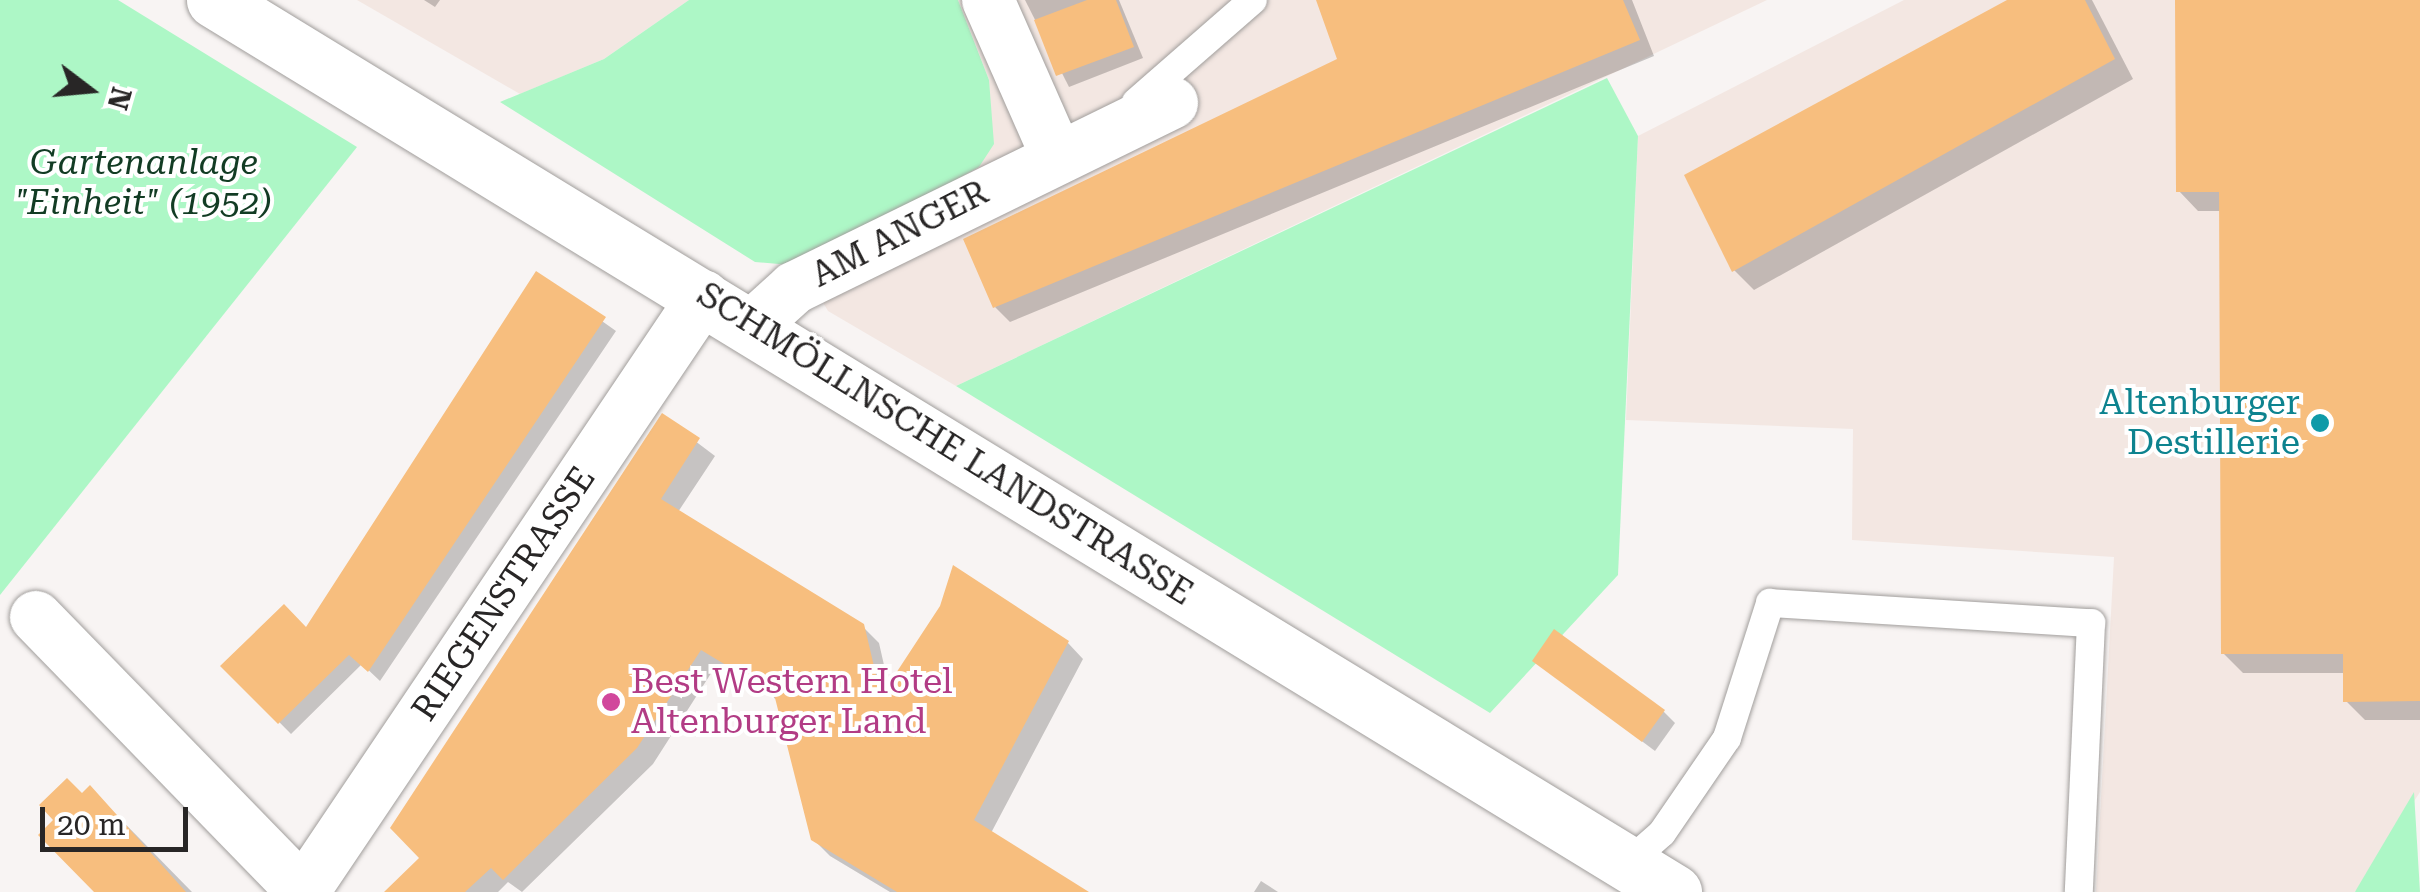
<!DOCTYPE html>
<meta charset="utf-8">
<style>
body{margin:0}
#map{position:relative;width:2420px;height:892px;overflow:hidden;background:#f8f4f3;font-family:"Roboto Serif",serif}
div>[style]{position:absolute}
.built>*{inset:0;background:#f3e7e2}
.green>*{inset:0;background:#adf7c6}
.shadow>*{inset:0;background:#0003}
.building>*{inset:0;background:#f7be7e}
.roads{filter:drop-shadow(0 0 2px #a19e9c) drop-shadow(0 0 2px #a19e9c)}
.lane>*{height:28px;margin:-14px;padding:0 14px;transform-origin:14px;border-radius:14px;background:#fff}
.street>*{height:52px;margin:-26px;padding:0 26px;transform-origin:26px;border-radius:26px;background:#fff}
.secondary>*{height:55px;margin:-27.5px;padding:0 27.5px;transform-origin:27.5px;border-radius:27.5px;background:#fff}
.dots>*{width:28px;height:28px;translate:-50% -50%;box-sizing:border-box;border:5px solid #fff;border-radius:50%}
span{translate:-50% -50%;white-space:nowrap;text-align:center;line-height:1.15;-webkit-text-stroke:8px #fff;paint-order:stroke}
.park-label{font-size:35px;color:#123c24;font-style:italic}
.street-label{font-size:35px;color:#282626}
.culture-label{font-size:35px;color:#0d838f}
.right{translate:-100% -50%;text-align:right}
.hotel-label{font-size:35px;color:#b23c85}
.left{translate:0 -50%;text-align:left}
.north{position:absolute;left:40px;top:40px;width:100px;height:100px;-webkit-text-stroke:8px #fff;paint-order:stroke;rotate:106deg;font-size:28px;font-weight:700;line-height:40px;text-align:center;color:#282626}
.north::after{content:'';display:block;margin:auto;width:35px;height:45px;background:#282626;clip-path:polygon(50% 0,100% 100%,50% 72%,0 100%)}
.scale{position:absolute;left:40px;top:807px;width:148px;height:45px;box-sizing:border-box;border:5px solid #282626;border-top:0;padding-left:12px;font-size:30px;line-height:35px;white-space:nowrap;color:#282626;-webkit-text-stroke:8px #fff;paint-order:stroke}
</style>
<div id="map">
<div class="built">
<div style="clip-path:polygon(357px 0,689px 0,604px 59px,520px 94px)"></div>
<div style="clip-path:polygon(958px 0,1767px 0,956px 386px,828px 311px,801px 266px,989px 80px)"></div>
<div style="clip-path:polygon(1904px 0,2420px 0,2420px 792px,2355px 892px,2096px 892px,2114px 557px,1852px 540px,1853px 429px,1626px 420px,1638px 136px)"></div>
</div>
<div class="green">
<div style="clip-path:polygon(0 0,118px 0,357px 147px,0 595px)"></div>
<div style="clip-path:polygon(689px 0,958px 0,989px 80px,994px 144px,979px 167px,801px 266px,755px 262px,500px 102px,604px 59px)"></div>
<div style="clip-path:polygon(1607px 78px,1638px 136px,1618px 575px,1490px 713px,956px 386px)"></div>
<div style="clip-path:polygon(2414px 792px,2420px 892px,2355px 892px,2356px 890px)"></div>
</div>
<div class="shadow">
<div style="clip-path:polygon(424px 0,440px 0,435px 7px)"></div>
<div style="clip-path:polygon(1025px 0,1119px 0,1143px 58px,1069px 87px)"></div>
<div style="clip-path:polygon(1319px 0,1632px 0,1654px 56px,1010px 322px,995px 307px,1340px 60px)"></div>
<div style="clip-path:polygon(2012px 0,2092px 0,2133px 79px,1754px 290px,1734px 270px)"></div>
<div style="clip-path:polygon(2178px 0,2420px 0,2420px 720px,2365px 720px,2345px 700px,2345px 673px,2243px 673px,2223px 653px,2222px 211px,2198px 211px,2179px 191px)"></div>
<div style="clip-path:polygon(537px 275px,616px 331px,380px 681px,362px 664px,291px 734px,224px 666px,307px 631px)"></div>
<div style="clip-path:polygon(662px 416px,715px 456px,678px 512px,862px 626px,879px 643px,889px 687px,1068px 643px,1083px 659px,991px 833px,1063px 892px,890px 892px,830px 856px,813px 839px,779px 701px,717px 664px,653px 764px,522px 892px,508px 882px,498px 892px,387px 892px,423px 858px,393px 828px)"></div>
<div style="clip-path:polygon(1535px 661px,1664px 712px,1675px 723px,1655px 751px)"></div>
<div style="clip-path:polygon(90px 788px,192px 892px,100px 892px)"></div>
<div style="clip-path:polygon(1261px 881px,1278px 892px,1254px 892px)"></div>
</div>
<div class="building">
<div style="clip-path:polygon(1087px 0,1116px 0,1134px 47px,1056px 76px,1034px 20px)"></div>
<div style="clip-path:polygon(1316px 0,1623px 0,1640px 40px,993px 308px,963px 239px,1337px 59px)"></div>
<div style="clip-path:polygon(2007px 0,2085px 0,2115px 59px,1732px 272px,1684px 175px)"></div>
<div style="clip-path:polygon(2175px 0,2420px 0,2420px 701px,2343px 702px,2343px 654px,2221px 654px,2219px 192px,2176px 192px)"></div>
<div style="clip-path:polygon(536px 271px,606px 317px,368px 672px,349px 655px,278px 724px,220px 666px,284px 604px,306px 627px)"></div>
<div style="clip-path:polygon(662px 413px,700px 438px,661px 499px,864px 624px,881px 696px,940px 606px,953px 565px,1069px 641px,974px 820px,1089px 892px,897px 892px,811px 840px,774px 694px,701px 650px,637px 748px,503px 880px,491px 868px,465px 892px,384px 892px,419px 858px,390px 828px)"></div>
<div style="clip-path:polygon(1554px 629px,1665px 710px,1642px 742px,1532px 661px)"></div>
<div style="clip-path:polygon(67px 778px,82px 793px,90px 785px,186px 892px,94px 892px,38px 835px,53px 820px,39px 805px)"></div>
</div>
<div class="roads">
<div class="lane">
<div style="left:1136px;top:102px;width:155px;rotate:-41.1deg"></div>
<div style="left:1628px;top:863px;width:45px;rotate:-41.4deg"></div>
<div style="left:1662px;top:833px;width:115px;rotate:-55.6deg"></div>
<div style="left:1727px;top:738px;width:142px;rotate:-72.3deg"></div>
<div style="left:1770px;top:603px;width:322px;rotate:3.6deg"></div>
<div style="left:2091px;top:623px;width:269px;rotate:92.6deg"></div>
</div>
<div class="street">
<div style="left:988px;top:0;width:168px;rotate:66.2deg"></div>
<div style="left:752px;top:326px;width:57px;rotate:-42.1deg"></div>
<div style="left:794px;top:288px;width:421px;rotate:-26.1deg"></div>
<div style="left:36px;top:617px;width:383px;rotate:45.8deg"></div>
<div style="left:303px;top:892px;width:718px;rotate:-56.07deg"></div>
</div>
<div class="secondary">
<div style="left:214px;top:0;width:1711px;rotate:31.42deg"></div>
</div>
</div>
<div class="dots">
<div style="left:2320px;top:423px;background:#0f9aa8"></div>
<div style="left:611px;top:702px;background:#d1479c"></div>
</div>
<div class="park-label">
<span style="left:144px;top:183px">Gartenanlage<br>"Einheit" (1952)</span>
</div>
<div class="street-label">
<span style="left:900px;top:234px;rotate:-27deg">AM ANGER</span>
<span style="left:945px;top:444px;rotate:32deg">SCHMÖLLNSCHE LANDSTRASSE</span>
<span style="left:504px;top:594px;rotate:-56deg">RIEGENSTRASSE</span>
</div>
<div class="culture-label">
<span class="right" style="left:2300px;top:423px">Altenburger<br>Destillerie</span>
</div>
<div class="hotel-label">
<span class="left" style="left:631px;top:702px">Best Western Hotel<br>Altenburger Land</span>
</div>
<div class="north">N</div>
<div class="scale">20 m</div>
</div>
